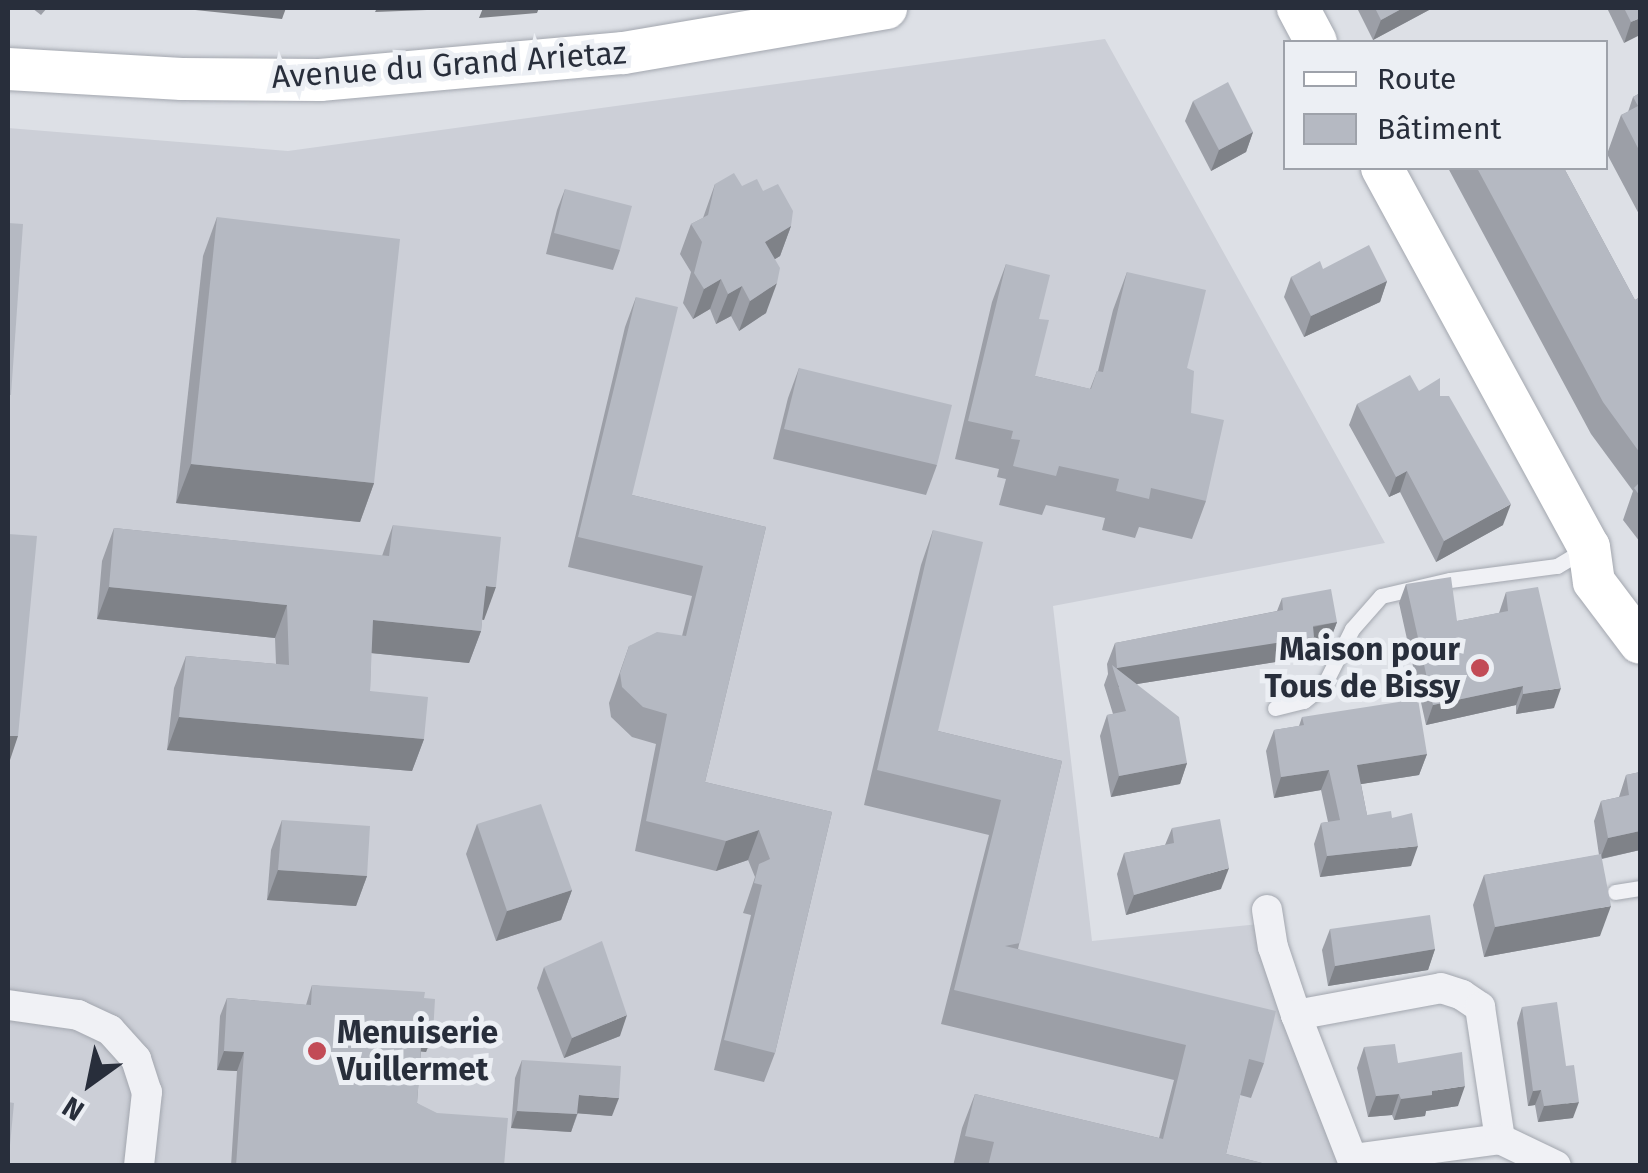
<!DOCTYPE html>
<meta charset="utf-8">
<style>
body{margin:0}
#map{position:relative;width:1648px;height:1173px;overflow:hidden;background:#dde0e6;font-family:"Fira Sans",sans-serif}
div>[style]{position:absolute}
.built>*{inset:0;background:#cccfd7}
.roads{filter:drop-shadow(0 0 2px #a3a7af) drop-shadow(0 0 2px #a3a7af)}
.service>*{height:15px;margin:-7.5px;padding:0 7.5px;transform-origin:7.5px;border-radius:7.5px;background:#f0f1f5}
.minor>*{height:30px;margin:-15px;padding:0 15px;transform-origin:15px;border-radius:15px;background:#f0f1f5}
.secondary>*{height:42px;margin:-21px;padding:0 21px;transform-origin:21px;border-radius:21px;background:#fff}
.wall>*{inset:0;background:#9c9fa7}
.shaded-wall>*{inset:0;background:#7f8288}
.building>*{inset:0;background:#b5b9c2}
.dots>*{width:28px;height:28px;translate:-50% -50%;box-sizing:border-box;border:5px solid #eceff4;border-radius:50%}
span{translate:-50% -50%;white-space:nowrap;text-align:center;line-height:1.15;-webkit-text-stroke:10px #eceff4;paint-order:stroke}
.street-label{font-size:32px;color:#282e3b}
.poi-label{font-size:32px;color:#282e3b;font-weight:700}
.right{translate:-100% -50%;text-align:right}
.left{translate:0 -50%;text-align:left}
.frame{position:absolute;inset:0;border:10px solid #282e3b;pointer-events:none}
.legend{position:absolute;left:1283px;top:40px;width:325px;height:130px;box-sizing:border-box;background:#eceff4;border:2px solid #9ea2aa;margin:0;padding:12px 18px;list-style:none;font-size:30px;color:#282e3b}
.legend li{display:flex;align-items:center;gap:20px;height:50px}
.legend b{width:50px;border:2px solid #9ea2aa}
.north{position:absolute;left:40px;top:1033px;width:100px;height:100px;-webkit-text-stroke:8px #eceff4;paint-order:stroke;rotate:213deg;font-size:28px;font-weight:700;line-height:40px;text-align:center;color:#282e3b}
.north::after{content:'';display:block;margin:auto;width:35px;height:45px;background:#282e3b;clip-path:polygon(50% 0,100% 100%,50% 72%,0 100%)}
</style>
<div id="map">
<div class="built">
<div style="clip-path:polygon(1105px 39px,1385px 543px,1053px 606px,1092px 941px,1269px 923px,1362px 1165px,8px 1165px,8px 128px,288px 151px)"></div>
</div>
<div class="roads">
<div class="service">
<div style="left:1275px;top:708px;width:30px;rotate:-14deg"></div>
<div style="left:1304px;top:701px;width:26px;rotate:-39deg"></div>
<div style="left:1324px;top:685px;width:63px;rotate:-63.4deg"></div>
<div style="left:1352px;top:629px;width:44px;rotate:-48.7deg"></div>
<div style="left:1381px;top:596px;width:71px;rotate:-13.1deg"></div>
<div style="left:1450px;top:580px;width:108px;rotate:-7.5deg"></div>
<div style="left:1557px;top:566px;width:35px;rotate:-31deg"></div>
<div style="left:1615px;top:892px;width:25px;rotate:-9deg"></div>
</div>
<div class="minor">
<div style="left:1267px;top:910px;width:37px;rotate:81deg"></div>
<div style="left:1273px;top:947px;width:72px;rotate:71.3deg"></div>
<div style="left:1296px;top:1015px;width:162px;rotate:68.7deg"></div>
<div style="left:8px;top:1005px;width:71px;rotate:8.1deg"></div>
<div style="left:78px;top:1015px;width:35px;rotate:25deg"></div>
<div style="left:110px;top:1030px;width:39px;rotate:48deg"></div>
<div style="left:136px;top:1059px;width:35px;rotate:72deg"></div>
<div style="left:147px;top:1092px;width:74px;rotate:96.2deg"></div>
<div style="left:1296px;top:1015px;width:147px;rotate:-10.5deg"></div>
<div style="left:1441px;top:988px;width:22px;rotate:18deg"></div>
<div style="left:1462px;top:995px;width:22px;rotate:34deg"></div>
<div style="left:1480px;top:1007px;width:134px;rotate:81.4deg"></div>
<div style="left:1353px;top:1159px;width:148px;rotate:-7.7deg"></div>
<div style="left:1500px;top:1139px;width:62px;rotate:25.7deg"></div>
</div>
<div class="secondary">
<div style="left:1298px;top:8px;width:38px;rotate:62deg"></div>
<div style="left:8px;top:69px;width:174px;rotate:3.3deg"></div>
<div style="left:182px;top:79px;width:138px;rotate:0.4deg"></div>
<div style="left:320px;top:80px;width:305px;rotate:-5.1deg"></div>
<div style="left:624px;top:53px;width:266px;rotate:-9.7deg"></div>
<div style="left:1382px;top:168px;width:432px;rotate:61.4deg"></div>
<div style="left:1589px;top:547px;width:35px;rotate:82deg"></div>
<div style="left:1594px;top:582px;width:76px;rotate:53deg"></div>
</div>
</div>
<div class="wall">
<div style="clip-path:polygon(32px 8px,47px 8px,41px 15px)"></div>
<div style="clip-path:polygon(1357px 8px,1430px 8px,1429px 10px,1373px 40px)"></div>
<div style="clip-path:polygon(1607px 8px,1640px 8px,1624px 43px)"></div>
<div style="clip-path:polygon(1640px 93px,1640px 216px,1607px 154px,1621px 115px,1628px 112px,1633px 97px)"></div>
<div style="clip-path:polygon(1193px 101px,1253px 132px,1246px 152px,1211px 171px,1185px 121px)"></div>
<div style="clip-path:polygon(1448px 168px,1564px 168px,1635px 300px,1640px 297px,1640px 542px,1623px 520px,1633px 491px,1591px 434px)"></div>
<div style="clip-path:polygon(715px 184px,742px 186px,763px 191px,791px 226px,780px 256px,775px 259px,766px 313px,739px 331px,731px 316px,716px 324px,710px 309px,693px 319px,683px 303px,691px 272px,680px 254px,691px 224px,703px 218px)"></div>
<div style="clip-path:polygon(565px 189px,620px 250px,613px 270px,546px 254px,557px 210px)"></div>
<div style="clip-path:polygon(217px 217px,374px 483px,360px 522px,176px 503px,203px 256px)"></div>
<div style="clip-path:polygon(1006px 264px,1039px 319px,1035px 376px,1090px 389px,1097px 371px,1098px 371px,1113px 310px,1127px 272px,1187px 368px,1191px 413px,1206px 501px,1192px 539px,1139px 527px,1135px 538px,1102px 530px,1105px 518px,1046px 505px,1042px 515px,999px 505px,1006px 479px,997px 477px,999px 469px,955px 459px,992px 302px)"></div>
<div style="clip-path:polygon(1323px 269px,1387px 281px,1380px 302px,1304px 337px,1284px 297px,1291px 277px)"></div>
<div style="clip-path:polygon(636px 297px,632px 495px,766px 527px,705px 782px,832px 812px,775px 1053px,764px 1082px,714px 1070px,751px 915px,743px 913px,755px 877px,748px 860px,716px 871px,635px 851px,656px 744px,632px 737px,611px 717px,609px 703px,629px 646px,682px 636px,692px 596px,568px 567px,625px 327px)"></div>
<div style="clip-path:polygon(799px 368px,937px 465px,926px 495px,773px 459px,788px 398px)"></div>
<div style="clip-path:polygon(1419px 391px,1440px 396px,1503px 525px,1436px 562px,1400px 492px,1389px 497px,1349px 425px,1357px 404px)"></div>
<div style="clip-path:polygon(393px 525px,484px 620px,482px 619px,481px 631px,469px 663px,371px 653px,370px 691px,424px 739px,412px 771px,167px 750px,174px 688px,186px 656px,276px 664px,275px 638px,97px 619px,102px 561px,114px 528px,382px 556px)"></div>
<div style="clip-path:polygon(933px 530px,938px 731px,1062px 761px,1018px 949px,1264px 1063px,1251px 1098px,1240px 1095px,1226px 1154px,1274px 1166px,953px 1166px,962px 1128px,975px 1094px,1159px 1138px,1174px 1080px,941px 1024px,989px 835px,864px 805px,921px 565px)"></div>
<div style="clip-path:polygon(1406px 584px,1457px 621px,1499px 613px,1506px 592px,1554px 708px,1516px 714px,1516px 705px,1426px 725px,1399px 603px)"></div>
<div style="clip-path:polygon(1282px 598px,1337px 622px,1329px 643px,1311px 646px,1307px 657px,1137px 684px,1187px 763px,1180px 784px,1111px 797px,1100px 736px,1107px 715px,1113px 714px,1104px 685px,1108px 674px,1107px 664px,1115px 643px,1277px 611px)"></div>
<div style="clip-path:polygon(1302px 717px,1427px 754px,1419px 775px,1361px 784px,1367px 815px,1411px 866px,1320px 877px,1314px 844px,1321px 823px,1328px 822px,1321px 790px,1274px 798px,1266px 751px,1274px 730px,1299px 726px)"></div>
<div style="clip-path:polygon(1640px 772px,1640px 850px,1602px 859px,1600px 936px,1484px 957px,1473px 905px,1484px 875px,1599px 855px,1594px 821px,1601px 801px,1619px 797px,1626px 775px)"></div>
<div style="clip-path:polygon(282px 820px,367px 876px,356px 906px,267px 900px,271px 850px)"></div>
<div style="clip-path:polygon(477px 824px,572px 890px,561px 920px,496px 941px,466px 854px)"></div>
<div style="clip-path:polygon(1172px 828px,1221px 889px,1126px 915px,1117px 874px,1124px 853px,1165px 845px)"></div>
<div style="clip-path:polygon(1330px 929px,1435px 949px,1428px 970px,1328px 986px,1322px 950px)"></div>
<div style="clip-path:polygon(544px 967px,620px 1036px,564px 1058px,537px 988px)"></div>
<div style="clip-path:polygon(312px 985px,424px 998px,433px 1034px,426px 1052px,421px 1051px,417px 1103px,504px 1166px,231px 1166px,237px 1071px,217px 1070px,220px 1016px,227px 998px,306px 1005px)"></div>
<div style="clip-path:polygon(1522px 1007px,1573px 1118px,1538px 1122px,1535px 1105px,1528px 1106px,1517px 1023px)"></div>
<div style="clip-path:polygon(1364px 1047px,1398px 1063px,1458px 1106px,1426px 1111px,1425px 1116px,1394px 1120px,1392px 1115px,1368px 1117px,1357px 1068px)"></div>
<div style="clip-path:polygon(522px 1060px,612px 1116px,578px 1113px,571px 1132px,511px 1128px,515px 1078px)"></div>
</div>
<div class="shaded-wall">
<div style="clip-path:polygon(176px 8px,286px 8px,282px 19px)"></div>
<div style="clip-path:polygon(377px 8px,479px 8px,375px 12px)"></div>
<div style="clip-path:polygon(483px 8px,539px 8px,537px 13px,479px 18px)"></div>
<div style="clip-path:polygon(1403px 8px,1430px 8px,1429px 10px,1373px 40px,1381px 20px)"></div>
<div style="clip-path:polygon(1640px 18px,1640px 35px,1624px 43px,1631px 22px)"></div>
<div style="clip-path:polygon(1253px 132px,1246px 152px,1211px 171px,1219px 150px)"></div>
<div style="clip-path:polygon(791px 226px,780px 256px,754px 272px,765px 242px)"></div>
<div style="clip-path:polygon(721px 279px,710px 309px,693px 319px,704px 289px)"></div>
<div style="clip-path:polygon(1387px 281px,1380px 302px,1304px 337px,1311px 316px)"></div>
<div style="clip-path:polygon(777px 283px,766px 313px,739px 331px,750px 301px)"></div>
<div style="clip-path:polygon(742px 286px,731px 316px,716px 324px,728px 294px)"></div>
<div style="clip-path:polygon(191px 464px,374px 483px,360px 522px,176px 503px)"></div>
<div style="clip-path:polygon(1407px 471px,1400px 492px,1389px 497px,1396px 477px)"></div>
<div style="clip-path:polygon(1511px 504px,1503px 525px,1436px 562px,1444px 541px)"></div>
<div style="clip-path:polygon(486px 586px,496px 587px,484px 620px,474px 618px)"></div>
<div style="clip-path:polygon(109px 587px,287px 605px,275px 638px,97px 619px)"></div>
<div style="clip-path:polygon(373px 620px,481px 631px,469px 663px,361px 652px)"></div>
<div style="clip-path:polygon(1337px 622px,1329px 643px,1311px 646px,1307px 657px,1118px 687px,1117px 668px)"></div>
<div style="clip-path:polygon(1523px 686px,1516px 705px,1426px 725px,1433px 705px)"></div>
<div style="clip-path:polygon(1561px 688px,1554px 708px,1516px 714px,1523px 694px)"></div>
<div style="clip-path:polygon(179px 717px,424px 739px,412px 771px,167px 750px)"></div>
<div style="clip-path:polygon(8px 736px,18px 736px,8px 766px)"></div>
<div style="clip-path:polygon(1427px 754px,1419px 775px,1349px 786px,1357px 765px)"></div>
<div style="clip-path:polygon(1187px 763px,1180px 784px,1111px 797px,1119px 776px)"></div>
<div style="clip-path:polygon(1329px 770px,1321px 790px,1274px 798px,1281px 777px)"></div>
<div style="clip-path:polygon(759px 830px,748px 860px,716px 871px,726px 841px)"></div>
<div style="clip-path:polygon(1640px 831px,1640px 850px,1600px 859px,1608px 838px)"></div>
<div style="clip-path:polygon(1418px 846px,1411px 866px,1320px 877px,1327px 856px)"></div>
<div style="clip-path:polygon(1229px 868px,1221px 889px,1126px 915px,1134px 895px)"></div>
<div style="clip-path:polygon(278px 870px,367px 876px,356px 906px,267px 900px)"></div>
<div style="clip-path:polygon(572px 890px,561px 920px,496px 941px,507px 911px)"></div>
<div style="clip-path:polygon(1611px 906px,1600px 936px,1484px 957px,1495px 927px)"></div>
<div style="clip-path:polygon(1435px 949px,1428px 970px,1328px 986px,1335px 966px)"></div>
<div style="clip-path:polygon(627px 1015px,620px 1036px,564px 1058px,572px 1038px)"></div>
<div style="clip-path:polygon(422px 1033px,433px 1034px,426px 1052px,415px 1051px)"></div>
<div style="clip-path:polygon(224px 1051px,244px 1052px,237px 1071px,217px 1070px)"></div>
<div style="clip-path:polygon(1465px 1086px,1458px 1106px,1426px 1111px,1425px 1116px,1394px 1120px,1401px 1099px,1432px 1091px)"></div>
<div style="clip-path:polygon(1541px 1090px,1535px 1105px,1528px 1106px,1533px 1091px)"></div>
<div style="clip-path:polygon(1399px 1094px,1392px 1115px,1368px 1117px,1376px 1096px)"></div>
<div style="clip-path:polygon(579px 1095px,619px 1098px,612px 1116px,573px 1113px)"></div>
<div style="clip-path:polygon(1579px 1102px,1573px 1118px,1538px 1122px,1544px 1106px)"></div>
<div style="clip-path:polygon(517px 1111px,577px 1114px,571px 1132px,511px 1128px)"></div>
</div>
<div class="building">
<div style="clip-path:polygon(1375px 8px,1403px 8px,1381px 20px)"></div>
<div style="clip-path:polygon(1624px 8px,1640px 8px,1640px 18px,1631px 22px)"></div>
<div style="clip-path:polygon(1228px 82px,1253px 132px,1219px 150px,1193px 101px)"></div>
<div style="clip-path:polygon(1640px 93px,1640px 152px,1621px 115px,1638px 106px,1633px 97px)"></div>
<div style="clip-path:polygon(1477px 168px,1564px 168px,1635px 300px,1640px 297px,1640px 453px,1603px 402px)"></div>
<div style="clip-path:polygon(734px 173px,742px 186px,757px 179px,763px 191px,778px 184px,793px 211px,791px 226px,765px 242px,780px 268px,777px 283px,750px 301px,742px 286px,728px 294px,721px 279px,704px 289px,694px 273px,702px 242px,691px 224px,708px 215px,715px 184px)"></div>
<div style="clip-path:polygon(565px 189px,632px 206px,620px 250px,554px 233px)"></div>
<div style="clip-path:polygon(217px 217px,400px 239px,374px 483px,191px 464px)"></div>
<div style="clip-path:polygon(8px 223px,23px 224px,11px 395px,8px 395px)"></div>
<div style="clip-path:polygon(1369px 245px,1387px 281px,1311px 316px,1291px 277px,1320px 261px,1323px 269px)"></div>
<div style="clip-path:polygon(1006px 264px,1050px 275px,1039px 319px,1049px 320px,1035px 376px,1091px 389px,1097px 371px,1103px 372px,1127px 272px,1206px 290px,1187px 368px,1194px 371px,1191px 413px,1224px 420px,1206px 501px,1151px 488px,1149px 499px,1116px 491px,1119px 479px,1059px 466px,1056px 476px,1013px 466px,1020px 440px,1011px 439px,1013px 431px,968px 421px)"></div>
<div style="clip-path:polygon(636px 297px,678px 307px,632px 495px,766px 527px,705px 782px,832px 812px,775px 1053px,724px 1040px,762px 885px,754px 883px,759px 864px,770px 859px,759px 830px,726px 841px,646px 821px,667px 714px,643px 707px,622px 687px,620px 673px,629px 646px,657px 632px,686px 636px,703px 566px,578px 537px)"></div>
<div style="clip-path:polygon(799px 368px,952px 405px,937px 465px,784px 429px)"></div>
<div style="clip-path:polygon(1410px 375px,1419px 391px,1440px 378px,1440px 396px,1449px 396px,1511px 504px,1444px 541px,1407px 471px,1396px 477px,1357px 404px)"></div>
<div style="clip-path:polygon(1640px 482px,1640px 496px,1634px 488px)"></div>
<div style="clip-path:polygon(393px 525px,501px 537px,496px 587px,486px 586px,481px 631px,373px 620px,370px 691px,428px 697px,424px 739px,179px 717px,186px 656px,289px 665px,287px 605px,109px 587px,114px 528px,389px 556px)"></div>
<div style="clip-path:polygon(933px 530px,983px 542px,938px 731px,1062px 761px,1020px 943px,1005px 946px,1276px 1011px,1264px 1063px,1249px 1059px,1226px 1154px,1274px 1166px,988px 1166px,994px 1142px,965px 1136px,975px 1094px,1163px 1139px,1186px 1045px,954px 990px,1001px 800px,877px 770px)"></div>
<div style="clip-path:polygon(8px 534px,37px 536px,18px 736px,8px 736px)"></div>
<div style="clip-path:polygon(1451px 577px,1457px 621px,1508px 611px,1506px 592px,1538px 587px,1561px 688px,1523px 694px,1523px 686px,1433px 705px,1406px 584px)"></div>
<div style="clip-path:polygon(1331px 589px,1337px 622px,1313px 626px,1314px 637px,1117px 668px,1115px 643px,1283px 610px,1282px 598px)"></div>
<div style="clip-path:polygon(1112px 665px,1179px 717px,1187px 763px,1119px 776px,1107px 715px,1126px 711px)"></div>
<div style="clip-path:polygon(1418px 699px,1427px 754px,1357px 765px,1367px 815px,1391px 811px,1392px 818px,1412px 813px,1418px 846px,1327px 856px,1321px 823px,1340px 820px,1329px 770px,1281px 777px,1274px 730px,1304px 725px,1302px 717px)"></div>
<div style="clip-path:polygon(1640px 772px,1640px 831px,1608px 838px,1601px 801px,1629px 795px,1626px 775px)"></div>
<div style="clip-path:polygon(541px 804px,572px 890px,507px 911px,477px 824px)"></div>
<div style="clip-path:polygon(1220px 819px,1229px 868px,1134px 895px,1124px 853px,1174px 843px,1172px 828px)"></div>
<div style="clip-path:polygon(282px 820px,370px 826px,367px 876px,278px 870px)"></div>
<div style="clip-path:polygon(1601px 854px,1611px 906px,1495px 927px,1484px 875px)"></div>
<div style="clip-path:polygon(1430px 915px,1435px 949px,1335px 966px,1330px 929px)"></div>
<div style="clip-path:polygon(602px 941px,627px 1015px,572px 1038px,544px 967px)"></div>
<div style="clip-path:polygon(312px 985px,425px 992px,424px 998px,435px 999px,433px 1034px,422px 1033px,417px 1103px,437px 1113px,508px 1118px,504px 1166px,236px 1166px,244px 1052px,224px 1051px,227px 998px,311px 1005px)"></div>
<div style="clip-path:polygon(1557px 1002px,1566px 1066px,1574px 1065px,1579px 1102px,1544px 1106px,1541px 1090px,1533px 1091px,1522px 1007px)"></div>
<div style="clip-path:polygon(1395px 1044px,1398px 1063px,1462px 1052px,1465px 1086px,1432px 1091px,1432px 1095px,1401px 1099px,1399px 1094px,1376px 1096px,1364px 1047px)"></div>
<div style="clip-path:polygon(522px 1060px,621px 1066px,619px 1098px,579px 1095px,577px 1114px,517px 1111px)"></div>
<div style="clip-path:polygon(8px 1102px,14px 1103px,8px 1166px)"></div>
</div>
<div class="dots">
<div style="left:1480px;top:668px;background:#c24b56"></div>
<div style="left:317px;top:1051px;background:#c24b56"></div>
</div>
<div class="street-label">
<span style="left:449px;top:65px;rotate:-4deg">Avenue du Grand Arietaz</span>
</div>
<div class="poi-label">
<span class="right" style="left:1460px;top:668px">Maison pour<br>Tous de Bissy</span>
<span class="left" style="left:337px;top:1051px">Menuiserie<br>Vuillermet</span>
</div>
<div class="frame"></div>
<ul class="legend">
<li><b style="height:12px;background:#fff"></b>Route</li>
<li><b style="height:28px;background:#b5b9c2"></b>Bâtiment</li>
</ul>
<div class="north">N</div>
</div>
